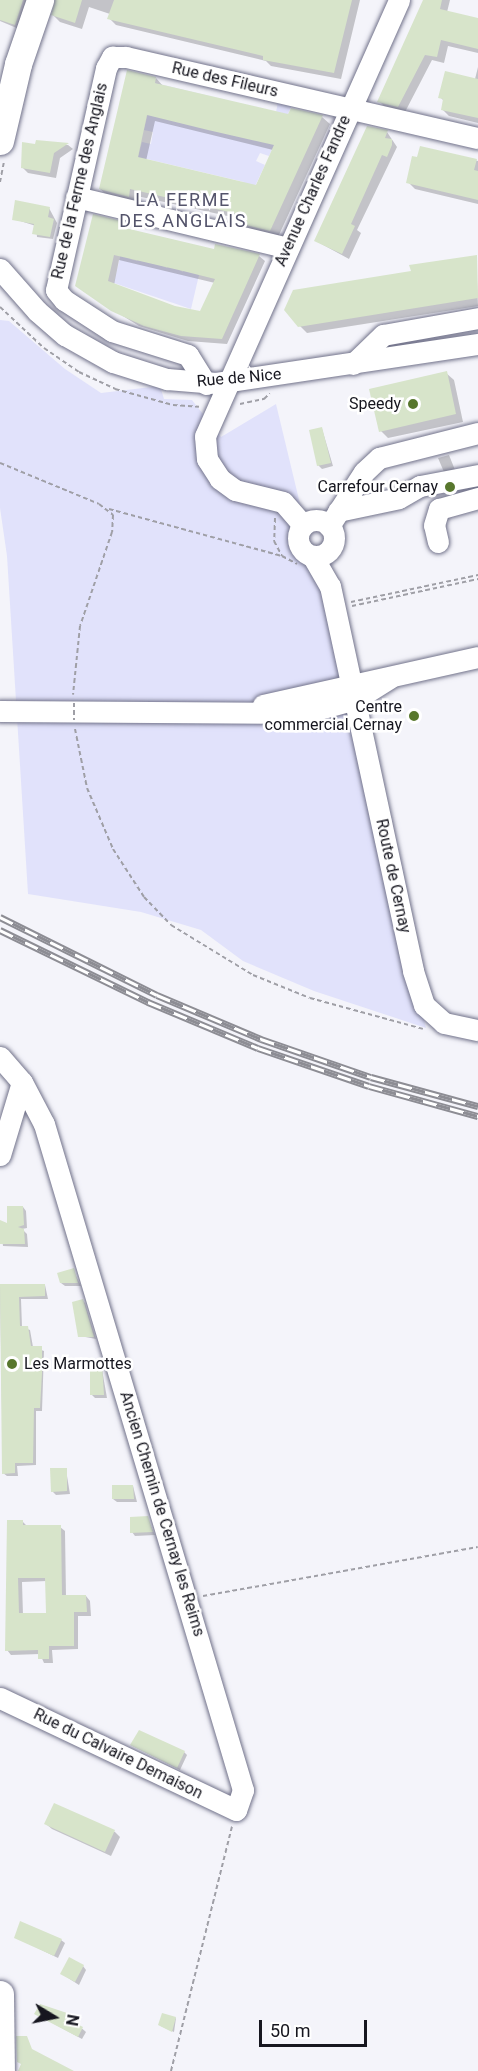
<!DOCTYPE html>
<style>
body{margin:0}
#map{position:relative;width:478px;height:2071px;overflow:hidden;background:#f4f4fa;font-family:Roboto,sans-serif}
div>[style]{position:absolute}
.green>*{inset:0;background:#e1e2fb}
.shadow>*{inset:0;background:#0003}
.building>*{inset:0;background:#d7e4ca}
.path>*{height:2px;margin-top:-1px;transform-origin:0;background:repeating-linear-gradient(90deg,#9f9fa6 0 4.5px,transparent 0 7.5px)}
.roads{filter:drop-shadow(0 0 2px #71728a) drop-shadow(0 0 2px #71728a)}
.minor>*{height:21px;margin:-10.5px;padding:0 10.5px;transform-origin:10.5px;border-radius:10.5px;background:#fff}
.minor>.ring{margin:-10.5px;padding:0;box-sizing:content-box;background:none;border:21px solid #fff;border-radius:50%}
.major>*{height:27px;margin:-13.5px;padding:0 13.5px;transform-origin:13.5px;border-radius:13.5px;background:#fff}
.rail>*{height:7px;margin-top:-3.5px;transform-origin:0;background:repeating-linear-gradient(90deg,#fff 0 14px,#8d8d94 0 28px);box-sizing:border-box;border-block:2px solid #8d8d94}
.path-bridge>*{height:2px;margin-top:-1px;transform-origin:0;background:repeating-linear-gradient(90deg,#9f9fa6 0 4.5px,transparent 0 7.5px)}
.dots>*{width:16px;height:16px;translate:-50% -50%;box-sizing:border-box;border:3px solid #fff;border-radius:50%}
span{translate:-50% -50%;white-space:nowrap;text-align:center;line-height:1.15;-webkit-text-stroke:5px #fff;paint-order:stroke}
.street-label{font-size:16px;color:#16161f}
.poi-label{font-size:16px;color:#16161f}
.right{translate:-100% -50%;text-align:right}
.left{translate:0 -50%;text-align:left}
.neighbourhood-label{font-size:18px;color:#54546b;letter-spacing:1.5px}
.north{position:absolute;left:24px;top:1987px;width:60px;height:60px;-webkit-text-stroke:4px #fff;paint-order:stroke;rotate:100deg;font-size:16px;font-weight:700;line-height:24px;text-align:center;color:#16161f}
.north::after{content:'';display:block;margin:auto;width:21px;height:27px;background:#16161f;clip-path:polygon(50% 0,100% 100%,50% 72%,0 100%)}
.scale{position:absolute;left:259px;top:2020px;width:108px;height:27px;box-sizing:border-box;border:3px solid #16161f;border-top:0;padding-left:8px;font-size:18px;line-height:21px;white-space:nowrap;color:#16161f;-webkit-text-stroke:4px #fff;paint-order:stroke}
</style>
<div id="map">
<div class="green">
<div style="clip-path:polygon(155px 83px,276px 112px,278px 102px,292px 105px,269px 156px,260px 153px,256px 161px,265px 165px,237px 224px,244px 182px,147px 159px,130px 189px,142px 142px,151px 144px,153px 132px,144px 130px)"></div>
<div style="clip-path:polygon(121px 253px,131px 255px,130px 259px,137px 261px,138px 257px,167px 268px,169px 264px,183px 272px,184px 268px,193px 270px,199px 275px,191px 309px,114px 283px)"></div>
<div style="clip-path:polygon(0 320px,9px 321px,65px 369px,101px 393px,160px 386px,164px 399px,192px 400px,221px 437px,276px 404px,426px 1028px,314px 991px,243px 961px,201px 930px,141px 912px,28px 894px,7px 556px,0 508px)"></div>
</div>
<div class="shadow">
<div style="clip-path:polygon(2px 0,30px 0,19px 29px,0 21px)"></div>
<div style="clip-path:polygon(55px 0,360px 0,341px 79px,271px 66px,266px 61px,116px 25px,109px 18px,110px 14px,89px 7px,82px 29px,60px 22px,53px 15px)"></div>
<div style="clip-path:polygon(425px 0,450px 0,447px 12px,478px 20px,478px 53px,448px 46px,444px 63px,432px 60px,405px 112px,386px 108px,379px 101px)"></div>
<div style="clip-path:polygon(478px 67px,478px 123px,449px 116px,442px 109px,444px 101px,440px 97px,475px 79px)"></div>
<div style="clip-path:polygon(evenodd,156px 78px,163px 86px,288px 116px,291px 110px,322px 117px,330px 124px,278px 237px,247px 230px,241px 219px,137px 196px,136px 203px,108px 196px,100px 189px,156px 78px,155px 121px,273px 150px,256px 186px,146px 161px,155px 121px)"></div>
<div style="clip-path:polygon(387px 132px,397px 147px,357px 230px,361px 233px,349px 259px,316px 241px)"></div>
<div style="clip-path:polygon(24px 144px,68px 145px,73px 149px,60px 158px,56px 178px,28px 173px,22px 167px)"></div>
<div style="clip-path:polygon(421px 148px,478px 161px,478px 204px,415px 189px,408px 182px)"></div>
<div style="clip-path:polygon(49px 208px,57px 223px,53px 239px,37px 237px,36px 226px,14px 219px)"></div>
<div style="clip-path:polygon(evenodd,121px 223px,127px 230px,215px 251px,216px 245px,259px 256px,265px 261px,227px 344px,188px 341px,139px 326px,83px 291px,121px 223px,119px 260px,215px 283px,201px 313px,160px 303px,114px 285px,119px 260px)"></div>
<div style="clip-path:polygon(476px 257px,478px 306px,307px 333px,300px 326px)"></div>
<div style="clip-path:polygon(446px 373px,454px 380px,463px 422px,388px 438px,381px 431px)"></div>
<div style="clip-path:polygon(322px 429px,333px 466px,322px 469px,318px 465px)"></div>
<div style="clip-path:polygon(449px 455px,455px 470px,444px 472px,438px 458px)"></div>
<div style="clip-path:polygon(23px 1207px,26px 1211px,27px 1228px,22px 1229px,27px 1234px,28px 1247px,3px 1246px,0 1222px,9px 1225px)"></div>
<div style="clip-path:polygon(73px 1270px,81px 1286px,65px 1286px,61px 1283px)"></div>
<div style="clip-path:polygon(45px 1285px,48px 1299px,21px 1299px,22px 1327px,30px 1330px,33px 1347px,44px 1351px,42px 1411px,36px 1411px,36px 1465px,17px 1466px,18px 1476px,7px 1476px,3px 1473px,0 1286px)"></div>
<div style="clip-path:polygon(83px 1301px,85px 1303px,96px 1339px,80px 1336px)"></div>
<div style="clip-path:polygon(101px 1364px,107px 1398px,95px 1398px,92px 1395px)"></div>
<div style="clip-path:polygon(66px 1470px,70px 1494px,56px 1495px,52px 1491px)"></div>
<div style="clip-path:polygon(133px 1486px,137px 1502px,117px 1502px,113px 1499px)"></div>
<div style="clip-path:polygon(147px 1518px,155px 1535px,135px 1536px,132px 1532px)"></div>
<div style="clip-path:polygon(evenodd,22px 1521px,27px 1526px,60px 1527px,65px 1531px,66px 1597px,86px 1596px,90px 1601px,91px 1616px,78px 1616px,78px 1649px,52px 1650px,53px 1663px,44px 1663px,40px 1654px,11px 1655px,7px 1650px,22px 1521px,47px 1581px,48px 1614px,23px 1615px,22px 1582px,47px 1581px)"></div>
<div style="clip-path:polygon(131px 1745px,184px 1752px,187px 1755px,180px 1770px)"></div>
<div style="clip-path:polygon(55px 1805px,115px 1832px,120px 1837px,111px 1856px,52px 1829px,46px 1824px)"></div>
<div style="clip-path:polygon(15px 1937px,61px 1940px,65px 1943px,58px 1958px)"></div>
<div style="clip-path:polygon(83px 1966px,86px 1970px,79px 1985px,62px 1974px)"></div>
<div style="clip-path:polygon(63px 2012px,86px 2032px,82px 2039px,36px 2014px)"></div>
<div style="clip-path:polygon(176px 2018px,174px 2032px,161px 2026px)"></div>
</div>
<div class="building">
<div style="clip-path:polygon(0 0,23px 0,15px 25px,0 20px)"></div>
<div style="clip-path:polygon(55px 0,82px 0,75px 23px,51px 15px)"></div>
<div style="clip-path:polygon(114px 0,352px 0,334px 73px,263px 60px,263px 56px,107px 19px)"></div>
<div style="clip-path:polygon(423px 0,442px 0,440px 9px,478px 18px,478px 49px,441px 40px,437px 57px,425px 55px,398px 107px,377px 102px)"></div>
<div style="clip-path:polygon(evenodd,127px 70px,156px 77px,155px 83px,288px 114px,291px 108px,323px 115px,270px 231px,238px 223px,242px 215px,130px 189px,129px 197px,99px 189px,127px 70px,147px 115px,208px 130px,274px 145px,256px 185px,138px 157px,147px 115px)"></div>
<div style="clip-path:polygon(445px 71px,478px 79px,478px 118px,441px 110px,443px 99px,438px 98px)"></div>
<div style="clip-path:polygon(367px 126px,388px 130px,385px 138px,392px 139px,392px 145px,387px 157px,382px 155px,351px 224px,355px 226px,342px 254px,314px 241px)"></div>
<div style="clip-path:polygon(36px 140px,69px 143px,54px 153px,50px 173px,21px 168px,22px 142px,35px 144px)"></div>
<div style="clip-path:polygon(420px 146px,477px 159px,474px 170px,478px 171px,478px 200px,406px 183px,412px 156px,417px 157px)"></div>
<div style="clip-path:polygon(15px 200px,50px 207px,48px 217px,54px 219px,50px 237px,32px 234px,34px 224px,12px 220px)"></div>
<div style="clip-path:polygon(evenodd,93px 214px,122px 221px,121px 227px,214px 249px,215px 244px,260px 254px,222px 339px,181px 336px,144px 326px,111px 311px,75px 286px,93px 214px,114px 255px,183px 271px,215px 279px,200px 311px,175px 306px,108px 281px,114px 255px)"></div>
<div style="clip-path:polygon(477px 255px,478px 298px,298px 327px,284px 310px,293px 290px,411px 271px,409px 265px)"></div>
<div style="clip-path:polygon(447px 371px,456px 414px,379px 432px,369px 389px)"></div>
<div style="clip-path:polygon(322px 427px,331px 463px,317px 466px,309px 430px)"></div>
<div style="clip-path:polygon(7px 1206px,23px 1206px,24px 1225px,18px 1227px,24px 1229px,25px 1244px,0 1244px,0 1220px,7px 1223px)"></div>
<div style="clip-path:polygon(74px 1268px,78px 1283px,60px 1283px,57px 1273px)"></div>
<div style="clip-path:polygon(0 1284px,45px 1284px,45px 1296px,19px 1297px,20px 1326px,28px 1326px,31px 1346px,42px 1346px,42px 1373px,40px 1408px,34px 1408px,33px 1463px,15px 1463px,15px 1473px,2px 1474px)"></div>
<div style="clip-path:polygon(83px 1299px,94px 1337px,78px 1337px,72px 1302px)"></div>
<div style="clip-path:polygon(90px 1363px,102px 1363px,104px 1395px,90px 1395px)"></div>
<div style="clip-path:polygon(50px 1468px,67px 1468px,67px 1491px,51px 1492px)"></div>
<div style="clip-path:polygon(112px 1485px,133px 1485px,134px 1499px,112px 1499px)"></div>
<div style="clip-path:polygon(148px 1516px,153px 1532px,130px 1533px,130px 1517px)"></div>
<div style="clip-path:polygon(evenodd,7px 1520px,23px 1520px,23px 1525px,61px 1525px,62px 1595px,86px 1595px,87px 1612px,74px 1612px,74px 1646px,49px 1646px,49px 1659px,38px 1659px,38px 1650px,5px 1651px,7px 1520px,18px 1578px,45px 1578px,46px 1613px,19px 1613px,18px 1578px)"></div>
<div style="clip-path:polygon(139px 1730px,185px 1751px,177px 1768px,130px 1745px)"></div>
<div style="clip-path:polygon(54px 1803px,115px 1830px,105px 1852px,44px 1824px)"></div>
<div style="clip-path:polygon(20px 1921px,62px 1939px,54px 1956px,14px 1938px)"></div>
<div style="clip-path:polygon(69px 1957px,84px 1965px,75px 1982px,60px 1974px)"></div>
<div style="clip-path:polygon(40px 2004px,73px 2015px,71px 2021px,83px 2027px,78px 2037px,34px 2014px)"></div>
<div style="clip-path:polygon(162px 2013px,176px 2017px,172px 2032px,158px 2025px)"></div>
<div style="clip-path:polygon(16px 2036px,27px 2036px,32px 2049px,74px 2071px,18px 2071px,21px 2064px,17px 2062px)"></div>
</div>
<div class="path">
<div style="left:0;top:182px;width:20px;rotate:-79deg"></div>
<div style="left:0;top:307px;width:60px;rotate:43deg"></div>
<div style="left:44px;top:348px;width:42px;rotate:34.4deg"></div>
<div style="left:79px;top:372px;width:40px;rotate:25deg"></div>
<div style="left:115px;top:389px;width:60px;rotate:15.4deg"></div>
<div style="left:173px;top:405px;width:26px;rotate:4deg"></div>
<div style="left:240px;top:404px;width:25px;rotate:-12deg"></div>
<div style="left:264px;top:399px;width:8px;rotate:-45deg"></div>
<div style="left:0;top:463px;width:107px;rotate:22.5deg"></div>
<div style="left:99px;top:504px;width:18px;rotate:38deg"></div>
<div style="left:113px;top:515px;width:17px;rotate:93deg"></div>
<div style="left:112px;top:532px;width:99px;rotate:108.8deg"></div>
<div style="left:80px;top:626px;width:69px;rotate:95.8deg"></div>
<div style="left:109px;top:509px;width:179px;rotate:15.2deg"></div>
<div style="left:275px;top:518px;width:23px;rotate:92deg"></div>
<div style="left:274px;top:541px;width:17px;rotate:62deg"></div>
<div style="left:282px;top:556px;width:17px;rotate:28deg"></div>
<div style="left:351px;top:602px;width:130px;rotate:-12deg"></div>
<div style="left:352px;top:606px;width:129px;rotate:-12.1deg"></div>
<div style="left:75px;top:729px;width:60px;rotate:78.5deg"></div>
<div style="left:87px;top:788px;width:66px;rotate:66.9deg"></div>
<div style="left:113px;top:849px;width:57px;rotate:57.1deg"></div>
<div style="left:144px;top:897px;width:39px;rotate:46deg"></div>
<div style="left:171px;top:925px;width:96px;rotate:31.4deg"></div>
<div style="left:253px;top:975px;width:61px;rotate:22deg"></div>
<div style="left:310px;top:998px;width:117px;rotate:15.3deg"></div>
<div style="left:203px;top:1596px;width:279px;rotate:-10.1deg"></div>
<div style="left:171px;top:2071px;width:252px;rotate:-76deg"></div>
</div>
<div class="roads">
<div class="minor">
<div style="left:76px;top:197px;width:218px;rotate:13.5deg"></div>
<div style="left:0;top:269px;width:56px;rotate:48.6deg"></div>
<div style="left:37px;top:311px;width:37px;rotate:41deg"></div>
<div style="left:65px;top:335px;width:55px;rotate:29.4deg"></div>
<div style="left:113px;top:362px;width:57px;rotate:17.5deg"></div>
<div style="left:167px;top:379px;width:49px;rotate:4.7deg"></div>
<div style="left:216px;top:383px;width:265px;rotate:-8.5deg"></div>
<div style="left:353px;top:364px;width:42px;rotate:-44deg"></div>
<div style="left:383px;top:335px;width:97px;rotate:-10.1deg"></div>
<div style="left:206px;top:384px;width:34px;rotate:-122deg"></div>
<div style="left:188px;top:355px;width:80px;rotate:-162.5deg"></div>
<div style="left:112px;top:331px;width:57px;rotate:-147.1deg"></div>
<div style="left:64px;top:300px;width:13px;rotate:-129deg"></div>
<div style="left:56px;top:290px;width:228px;rotate:-77.3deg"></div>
<div style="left:106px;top:68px;width:13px;rotate:-61deg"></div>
<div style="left:112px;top:57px;width:14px"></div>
<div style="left:126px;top:57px;width:361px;rotate:13deg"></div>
<div style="left:338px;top:511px;width:62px;rotate:-12deg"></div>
<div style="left:399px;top:498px;width:24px;rotate:-30deg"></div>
<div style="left:420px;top:486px;width:59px;rotate:-10.7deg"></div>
<div class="ring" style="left:298px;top:520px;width:15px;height:15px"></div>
<div style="left:303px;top:525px;width:30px;rotate:-131deg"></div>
<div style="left:283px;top:502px;width:49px;rotate:-166deg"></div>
<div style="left:235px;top:490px;width:19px;rotate:-144deg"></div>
<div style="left:220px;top:479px;width:24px;rotate:-123deg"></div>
<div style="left:207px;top:459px;width:23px;rotate:-95deg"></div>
<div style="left:205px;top:436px;width:477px;rotate:-66deg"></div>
<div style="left:329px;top:526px;width:64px;rotate:-57.1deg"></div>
<div style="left:364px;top:472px;width:21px;rotate:-43deg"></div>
<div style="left:379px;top:458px;width:102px;rotate:-14.2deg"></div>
<div style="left:438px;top:542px;width:17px;rotate:-103deg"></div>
<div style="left:434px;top:525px;width:17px;rotate:-73deg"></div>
<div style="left:439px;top:509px;width:41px;rotate:-15.8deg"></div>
<div style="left:313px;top:557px;width:34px;rotate:60deg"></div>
<div style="left:330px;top:586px;width:394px;rotate:77.8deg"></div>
<div style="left:413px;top:971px;width:36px;rotate:72deg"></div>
<div style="left:424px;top:1005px;width:27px;rotate:42deg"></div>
<div style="left:444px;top:1023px;width:35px;rotate:12deg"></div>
<div style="left:263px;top:705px;width:220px;rotate:-12.6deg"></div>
<div style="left:0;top:711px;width:304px;rotate:0.4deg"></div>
<div style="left:304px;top:713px;width:54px;rotate:-15.1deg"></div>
<div style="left:356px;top:699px;width:40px;rotate:-32deg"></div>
<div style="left:0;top:1057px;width:33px;rotate:49deg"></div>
<div style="left:22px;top:1082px;width:47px;rotate:62.4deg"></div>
<div style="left:44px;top:1124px;width:695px;rotate:73.36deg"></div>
<div style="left:243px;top:1790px;width:21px;rotate:109deg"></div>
<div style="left:236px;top:1810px;width:261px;rotate:-154.6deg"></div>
<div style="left:0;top:1155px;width:76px;rotate:-73.2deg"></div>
</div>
<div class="major">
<div style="left:0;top:141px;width:79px;rotate:-76.8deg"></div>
<div style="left:18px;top:64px;width:68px;rotate:-71deg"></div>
<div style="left:0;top:1994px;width:77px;rotate:89.3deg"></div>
</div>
</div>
<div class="rail">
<div style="left:0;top:917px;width:175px;rotate:26.4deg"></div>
<div style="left:157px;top:995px;width:113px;rotate:22.9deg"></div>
<div style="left:261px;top:1039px;width:116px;rotate:19.1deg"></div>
<div style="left:371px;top:1077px;width:111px;rotate:15.2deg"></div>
<div style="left:0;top:930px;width:165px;rotate:25.9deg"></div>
<div style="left:148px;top:1002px;width:119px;rotate:22.7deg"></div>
<div style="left:258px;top:1048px;width:117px;rotate:18.9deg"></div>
<div style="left:369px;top:1086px;width:113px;rotate:15.4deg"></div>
</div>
<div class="path-bridge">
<div style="left:74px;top:703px;width:17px;rotate:90deg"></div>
</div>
<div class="dots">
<div style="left:413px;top:404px;background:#58772d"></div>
<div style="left:450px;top:487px;background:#58772d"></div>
<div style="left:414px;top:716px;background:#58772d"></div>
<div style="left:12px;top:1364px;background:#58772d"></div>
</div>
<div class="street-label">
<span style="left:225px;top:80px;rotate:13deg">Rue des Fileurs</span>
<span style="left:80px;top:181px;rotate:-77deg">Rue de la Ferme des Anglais</span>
<span style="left:313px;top:191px;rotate:-66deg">Avenue Charles Fandre</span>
<span style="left:239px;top:378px;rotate:-5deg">Rue de Nice</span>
<span style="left:393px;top:876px;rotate:78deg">Route de Cernay</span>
<span style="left:162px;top:1514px;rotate:73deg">Ancien Chemin de Cernay les Reims</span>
<span style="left:118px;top:1754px;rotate:26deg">Rue du Calvaire Demaison</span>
</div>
<div class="poi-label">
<span class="right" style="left:401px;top:404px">Speedy</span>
<span class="right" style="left:438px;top:487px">Carrefour Cernay</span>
<span class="right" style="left:402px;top:716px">Centre<br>commercial Cernay</span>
<span class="left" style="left:24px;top:1364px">Les Marmottes</span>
</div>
<div class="neighbourhood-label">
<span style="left:183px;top:211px">LA FERME<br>DES ANGLAIS</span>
</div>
<div class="north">N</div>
<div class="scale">50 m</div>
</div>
